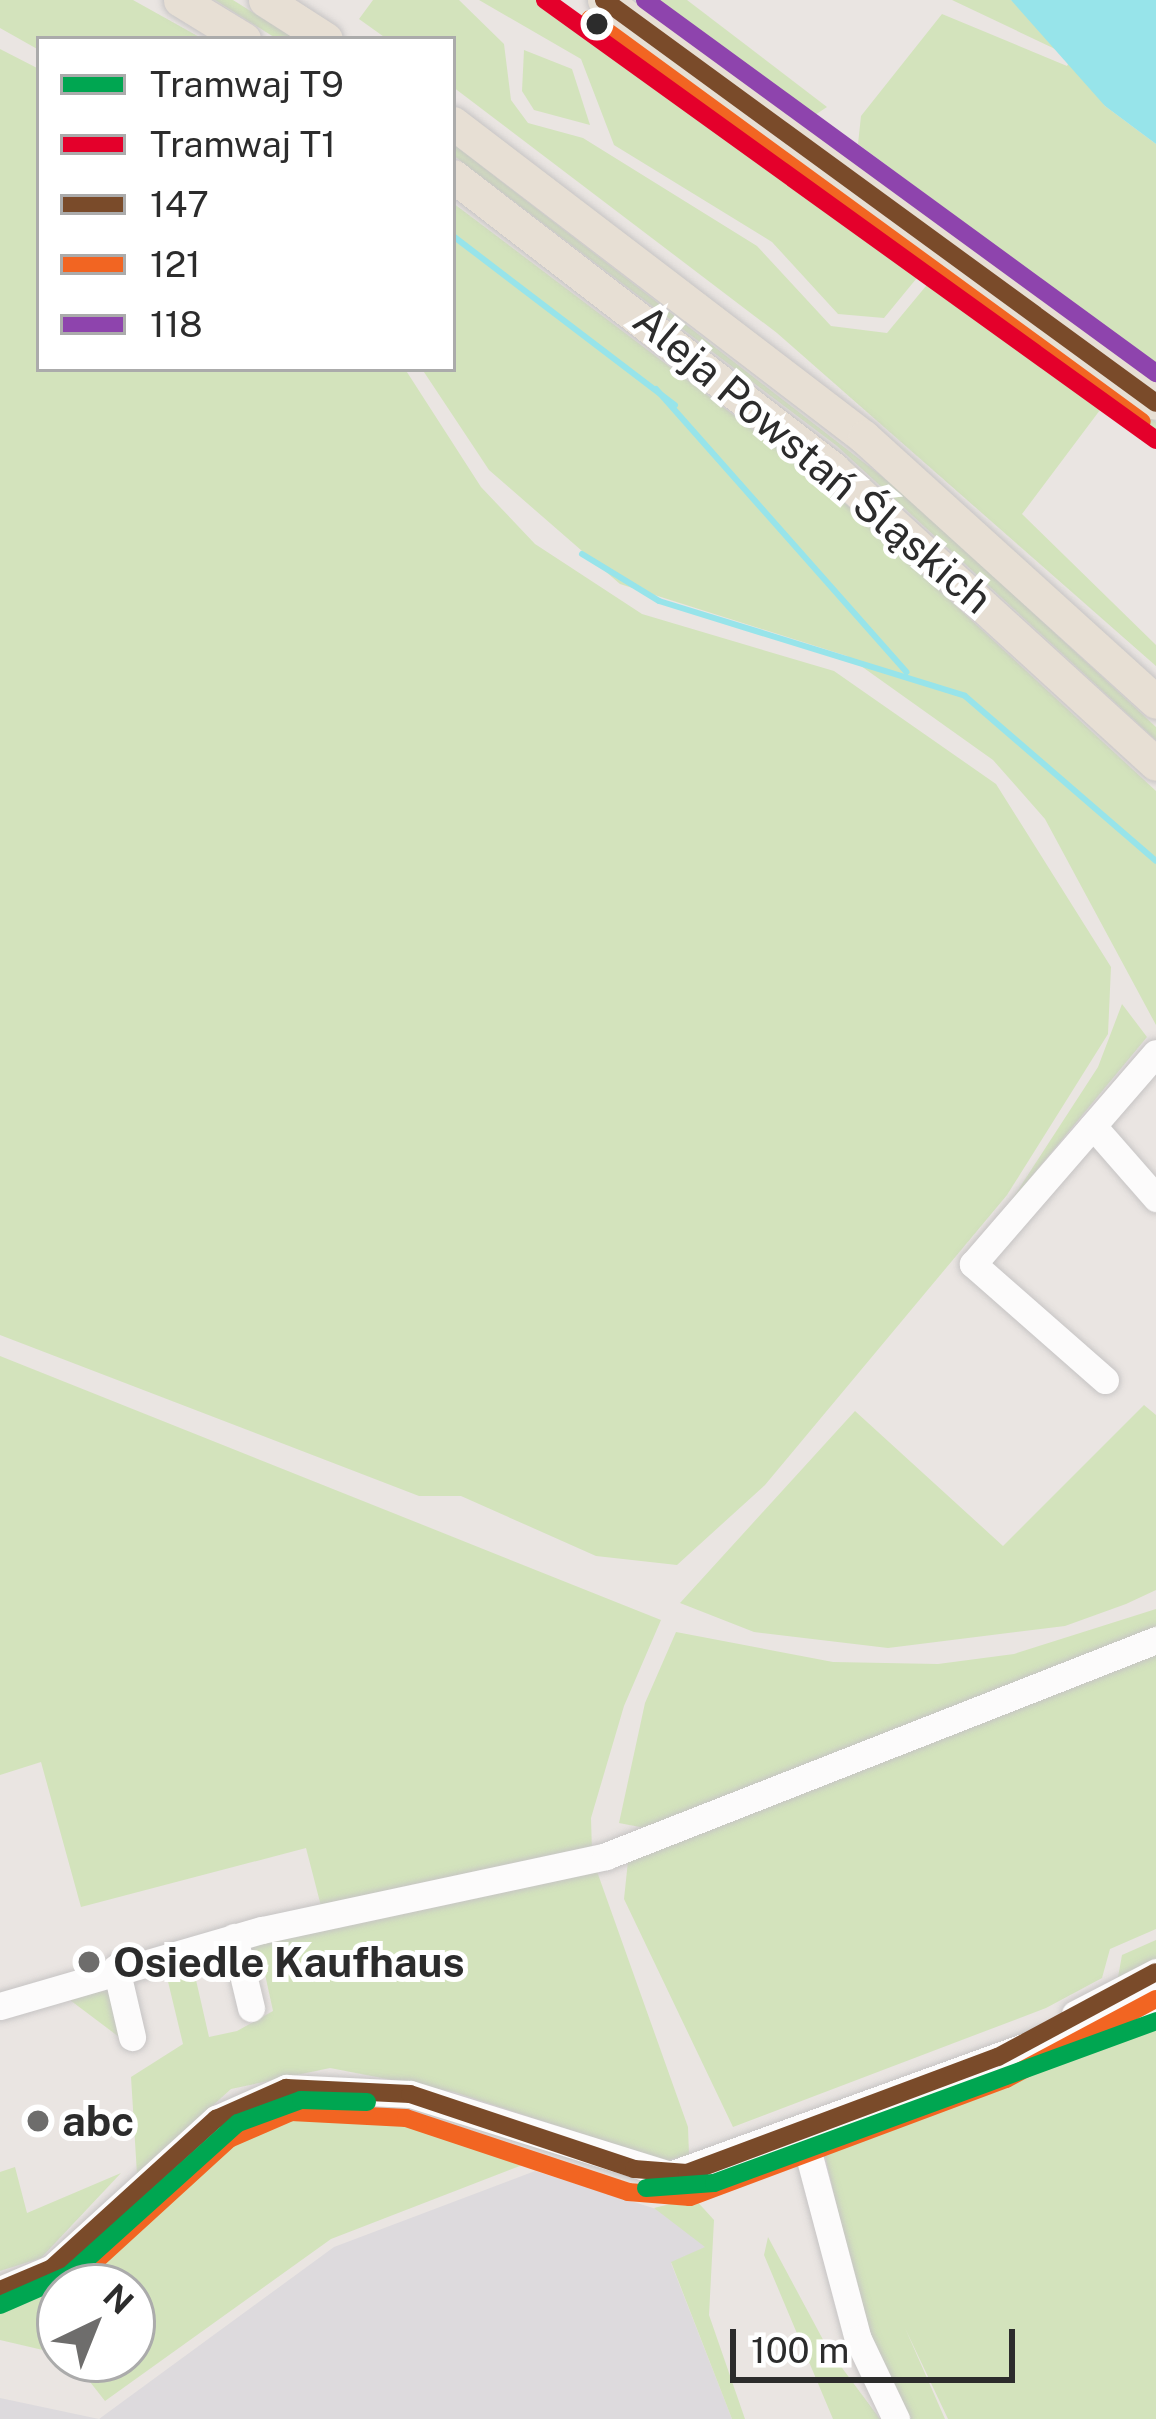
<!DOCTYPE html>
<meta charset="utf-8">
<style>
body{margin:0}
#map{position:relative;width:1156px;height:2419px;overflow:hidden;background:#eae5e2;font-family:"Public Sans",sans-serif}
div>[style]{position:absolute}
.industrial>*{inset:0;background:#dddadd}
.green>*{inset:0;background:#d3e3bc}
.water>*{inset:0;background:#97e4ea}
.stream>*{height:6px;margin:-3px;padding:0 3px;transform-origin:3px;border-radius:3px;background:#97e4ea}
.roads{filter:drop-shadow(0 0 3px #c6c4c4) drop-shadow(0 0 3px #c6c4c4)}
.minor>*{height:27px;margin:-13.5px;padding:0 13.5px;transform-origin:13.5px;border-radius:13.5px;background:#fcfbfb}
.major>*{height:33px;margin:-16.5px;padding:0 16.5px;transform-origin:16.5px;border-radius:16.5px;background:#e7dfd4}
.bus-1>*{height:18px;margin:-9px;padding:0 9px;transform-origin:9px;border-radius:9px;background:#7a4b2a}
.bus-2>*{height:18px;margin:-9px;padding:0 9px;transform-origin:9px;border-radius:9px;background:#f26522}
.bus-3>*{height:18px;margin:-9px;padding:0 9px;transform-origin:9px;border-radius:9px;background:#8e44ad}
.tram-1>*{height:18px;margin:-9px;padding:0 9px;transform-origin:9px;border-radius:9px;background:#00a651}
.tram-2>*{height:18px;margin:-9px;padding:0 9px;transform-origin:9px;border-radius:9px;background:#e4002b}
.dots>*{width:33px;height:33px;translate:-50% -50%;box-sizing:border-box;border:6px solid #fff;border-radius:50%}
span{translate:-50% -50%;white-space:nowrap;text-align:center;line-height:1.15;-webkit-text-stroke:10px #fff;paint-order:stroke}
.street-label{font-size:42px;color:#2c2c2c}
.poi-label{font-size:42px;color:#2c2c2c;font-weight:700}
.left{translate:0 -50%;text-align:left}
.legend{position:absolute;left:36px;top:36px;width:420px;height:336px;box-sizing:border-box;background:#fff;border:3px solid #ababab;margin:0;padding:15px 21px;list-style:none;font-size:36px;color:#2c2c2c}
.legend li{display:flex;align-items:center;gap:24px;height:60px}
.legend b{width:60px;border:3px solid #ababab}
.north{position:absolute;left:36px;top:2263px;width:120px;height:120px;box-sizing:border-box;background:#fff;border:3px solid #ababab;border-radius:50%;rotate:43deg;font-size:33px;font-weight:700;line-height:48px;text-align:center;color:#2c2c2c}
.north::after{content:'';display:block;margin:auto;width:42px;height:54px;background:#6e6d6c;clip-path:polygon(50% 0,100% 100%,50% 72%,0 100%)}
.scale{position:absolute;left:730px;top:2329px;width:285px;height:54px;box-sizing:border-box;border:6px solid #2c2c2c;border-top:0;padding-left:15px;font-size:36px;line-height:42px;white-space:nowrap;color:#2c2c2c;-webkit-text-stroke:9px #fff;paint-order:stroke}
</style>
<div id="map">
<div class="industrial">
<div style="clip-path:polygon(535px 2171px,669px 2213px,706px 2247px,671px 2263px,732px 2419px,0 2419px,0 2398px,99px 2419px,334px 2247px)"></div>
</div>
<div class="green">
<div style="clip-path:polygon(0 0,133px 0,203px 39px,39px 39px,39px 50px,0 28px)"></div>
<div style="clip-path:polygon(215px 0,233px 0,295px 39px,277px 39px)"></div>
<div style="clip-path:polygon(373px 0,459px 0,504px 44px,511px 100px,528px 123px,583px 138px,757px 246px,831px 326px,887px 333px,931px 280px,1103px 406px,1022px 514px,1156px 645px,1156px 666px,777px 333px,453px 87px,453px 39px,387px 39px,359px 19px)"></div>
<div style="clip-path:polygon(479px 0,538px 0,590px 29px,921px 273px,884px 318px,838px 314px,772px 242px,614px 145px,581px 59px)"></div>
<div style="clip-path:polygon(658px 0,687px 0,827px 107px,815px 115px)"></div>
<div style="clip-path:polygon(952px 0,1011px 0,1033px 16px,1072px 57px,1105px 106px,1156px 144px,1156px 365px,858px 144px,861px 116px,942px 14px,1067px 66px,1072px 57px)"></div>
<div style="clip-path:polygon(619px 28px,1156px 422px,1156px 435px,614px 36px)"></div>
<div style="clip-path:polygon(0 49px,39px 69px,39px 369px,405px 369px,481px 487px,535px 544px,642px 614px,834px 671px,996px 784px,1111px 967px,1108px 1034px,1007px 1195px,765px 1485px,677px 1565px,596px 1556px,461px 1496px,419px 1496px,0 1335px)"></div>
<div style="clip-path:polygon(524px 50px,572px 69px,590px 125px,534px 110px,522px 91px)"></div>
<div style="clip-path:polygon(453px 144px,907px 496px,1156px 727px,1156px 740px,837px 446px,453px 155px)"></div>
<div style="clip-path:polygon(453px 203px,821px 481px,1156px 791px,1156px 1025px,1045px 819px,993px 760px,847px 656px,620px 584px,489px 470px,422px 369px,453px 369px)"></div>
<div style="clip-path:polygon(1122px 1004px,1147px 1037px,1011px 1201px,1098px 1067px)"></div>
<div style="clip-path:polygon(0 1356px,661px 1620px,624px 1706px,591px 1818px,592px 1852px,322px 1910px,306px 1848px,81px 1907px,41px 1762px,0 1775px)"></div>
<div style="clip-path:polygon(1144px 1405px,1156px 1415px,1156px 1590px,1126px 1604px,1065px 1626px,888px 1648px,754px 1632px,680px 1603px,855px 1411px,1003px 1546px)"></div>
<div style="clip-path:polygon(1156px 1609px,1156px 1632px,645px 1828px,619px 1823px,645px 1703px,676px 1632px,833px 1662px,938px 1664px,1014px 1654px)"></div>
<div style="clip-path:polygon(1156px 1653px,1156px 1929px,1110px 1949px,1102px 1978px,1046px 2008px,733px 2127px,624px 1899px,628px 1861px)"></div>
<div style="clip-path:polygon(594px 1863px,688px 2127px,689px 2155px,665px 2161px,454px 2092px,330px 2068px,231px 2089px,137px 2174px,131px 2077px,183px 2044px,164px 1965px,191px 1958px,209px 2037px,237px 2031px,273px 2011px,261px 1956px,249px 1959px,247px 1946px)"></div>
<div style="clip-path:polygon(1156px 1940px,1156px 1963px,1117px 1983px,1122px 1955px)"></div>
<div style="clip-path:polygon(105px 1980px,127px 2043px,66px 1997px,105px 1991px)"></div>
<div style="clip-path:polygon(1156px 2011px,1092px 2043px,951px 2089px,952px 2087px)"></div>
<div style="clip-path:polygon(1156px 2028px,1156px 2419px,948px 2419px,905px 2328px,945px 2419px,904px 2419px,870px 2348px,823px 2147px)"></div>
<div style="clip-path:polygon(303px 2103px,371px 2108px,525px 2164px,331px 2239px,105px 2401px,72px 2359px,132px 2359px,132px 2287px,60px 2287px,60px 2354px,0 2340px,0 2308px,71px 2277px,231px 2130px)"></div>
<div style="clip-path:polygon(15px 2167px,27px 2213px,121px 2173px,41px 2258px,0 2271px,0 2172px)"></div>
<div style="clip-path:polygon(694px 2198px,714px 2220px,709px 2315px,745px 2419px,732px 2419px,671px 2262px,705px 2247px,654px 2208px)"></div>
<div style="clip-path:polygon(768px 2237px,828px 2349px,880px 2419px,833px 2419px,764px 2255px)"></div>
</div>
<div class="water">
<div style="clip-path:polygon(1011px 0,1156px 0,1156px 144px,1105px 106px)"></div>
</div>
<div class="stream">
<div style="left:453px;top:236px;width:279px;rotate:37.3deg"></div>
<div style="left:656px;top:389px;width:378px;rotate:48.5deg"></div>
<div style="left:582px;top:554px;width:90px;rotate:31.4deg"></div>
<div style="left:659px;top:601px;width:320px;rotate:17.2deg"></div>
<div style="left:965px;top:696px;width:252px;rotate:40.8deg"></div>
</div>
<div class="roads">
<div class="minor">
<div style="left:1093px;top:1126px;width:96px;rotate:48.8deg"></div>
<div style="left:1105px;top:1380px;width:176px;rotate:-138.7deg"></div>
<div style="left:973px;top:1264px;width:279px;rotate:-49.1deg"></div>
<div style="left:234px;top:1937px;width:73px;rotate:76.5deg"></div>
<div style="left:116px;top:1968px;width:71px;rotate:76.9deg"></div>
<div style="left:0;top:2006px;width:273px;rotate:-16.2deg"></div>
<div style="left:262px;top:1930px;width:352px;rotate:-12.1deg"></div>
<div style="left:606px;top:1856px;width:591px;rotate:-21.44deg"></div>
<div style="left:1075px;top:2014px;width:91px;rotate:-27.4deg"></div>
<div style="left:803px;top:2133px;width:213px;rotate:75.1deg"></div>
<div style="left:858px;top:2339px;width:89px;rotate:64.6deg"></div>
<div style="left:0;top:2290px;width:56px;rotate:-22.9deg"></div>
<div style="left:52px;top:2268px;width:222px;rotate:-42.3deg"></div>
<div style="left:216px;top:2119px;width:77px;rotate:-23.9deg"></div>
<div style="left:286px;top:2088px;width:124px;rotate:2.8deg"></div>
<div style="left:410px;top:2094px;width:272px;rotate:17.3deg"></div>
<div style="left:670px;top:2175px;width:517px;rotate:-19.91deg"></div>
</div>
<div class="major">
<div style="left:180px;top:0;width:75px;rotate:31.4deg"></div>
<div style="left:265px;top:0;width:72px;rotate:32.6deg"></div>
<div style="left:604px;top:0;width:683px;rotate:36.13deg"></div>
<div style="left:453px;top:123px;width:517px;rotate:37.38deg"></div>
<div style="left:864px;top:437px;width:394px;rotate:42.2deg"></div>
<div style="left:453px;top:176px;width:480px;rotate:37.6deg"></div>
<div style="left:833px;top:469px;width:437px;rotate:42.4deg"></div>
</div>
</div>
<div class="bus-1">
<div style="left:604px;top:0;width:683px;rotate:36.13deg"></div>
<div style="left:0;top:2290px;width:56px;rotate:-22.9deg"></div>
<div style="left:52px;top:2268px;width:222px;rotate:-42.3deg"></div>
<div style="left:216px;top:2119px;width:77px;rotate:-23.9deg"></div>
<div style="left:286px;top:2088px;width:124px;rotate:2.8deg"></div>
<div style="left:410px;top:2094px;width:236px;rotate:18.5deg"></div>
<div style="left:634px;top:2169px;width:53px;rotate:4.3deg"></div>
<div style="left:687px;top:2173px;width:332px;rotate:-20.5deg"></div>
<div style="left:998px;top:2057px;width:179px;rotate:-28.3deg"></div>
</div>
<div class="bus-2">
<div style="left:590px;top:19px;width:683px;rotate:36.13deg"></div>
<div style="left:67px;top:2287px;width:219px;rotate:-42.4deg"></div>
<div style="left:229px;top:2139px;width:68px;rotate:-23.5deg"></div>
<div style="left:291px;top:2112px;width:115px;rotate:3deg"></div>
<div style="left:406px;top:2118px;width:234px;rotate:18.4deg"></div>
<div style="left:628px;top:2192px;width:62px;rotate:4.6deg"></div>
<div style="left:690px;top:2197px;width:337px;rotate:-20.5deg"></div>
<div style="left:1006px;top:2079px;width:170px;rotate:-28.1deg"></div>
</div>
<div class="bus-3">
<div style="left:645px;top:0;width:633px;rotate:36.13deg"></div>
</div>
<div class="tram-1">
<div style="left:646px;top:2188px;width:68px;rotate:-4.2deg"></div>
<div style="left:714px;top:2183px;width:471px;rotate:-20.1deg"></div>
<div style="left:0;top:2305px;width:75px;rotate:-23.5deg"></div>
<div style="left:69px;top:2275px;width:227px;rotate:-42deg"></div>
<div style="left:238px;top:2123px;width:67px;rotate:-20.1deg"></div>
<div style="left:301px;top:2100px;width:66px;rotate:1.7deg"></div>
</div>
<div class="tram-2">
<div style="left:545px;top:0;width:753px;rotate:35.76deg"></div>
</div>
<div class="dots">
<div style="left:597px;top:24px;background:#2c2c2c"></div>
<div style="left:89px;top:1962px;background:#6e6d6c"></div>
<div style="left:38px;top:2121px;background:#6e6d6c"></div>
</div>
<div class="street-label">
<span style="left:813px;top:459px;rotate:40deg">Aleja Powstań Śląskich</span>
</div>
<div class="poi-label">
<span class="left" style="left:113px;top:1962px">Osiedle Kaufhaus</span>
<span class="left" style="left:62px;top:2121px">abc</span>
</div>
<ul class="legend">
<li><b style="height:15px;background:#00a651"></b>Tramwaj T9</li>
<li><b style="height:15px;background:#e4002b"></b>Tramwaj T1</li>
<li><b style="height:15px;background:#7a4b2a"></b>147</li>
<li><b style="height:15px;background:#f26522"></b>121</li>
<li><b style="height:15px;background:#8e44ad"></b>118</li>
</ul>
<div class="north">N</div>
<div class="scale">100 m</div>
</div>
